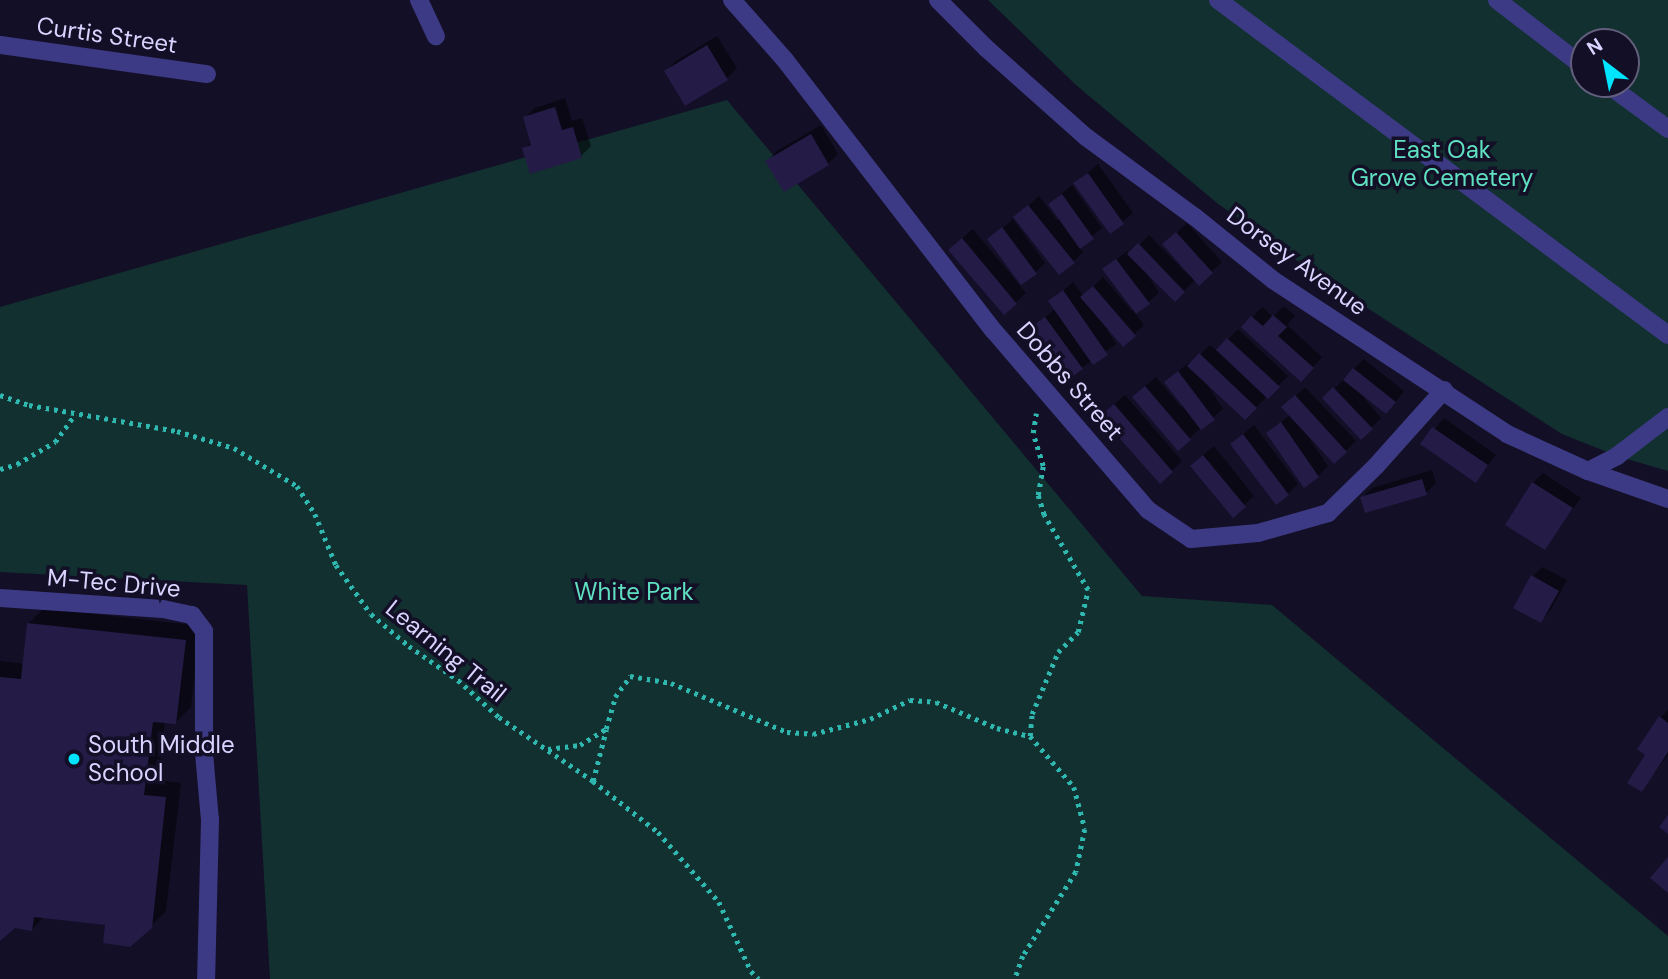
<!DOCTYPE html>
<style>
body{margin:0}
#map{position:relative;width:1668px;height:979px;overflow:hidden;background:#130f26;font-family:"DM Sans",sans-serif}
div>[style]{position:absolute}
.green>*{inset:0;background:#12302f}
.shadow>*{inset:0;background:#0007}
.building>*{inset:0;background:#241b47}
.path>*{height:4.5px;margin-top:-2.25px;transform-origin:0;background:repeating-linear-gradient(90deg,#2fb8b0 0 3.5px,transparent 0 8.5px)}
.minor>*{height:18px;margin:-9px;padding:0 9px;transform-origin:9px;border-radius:9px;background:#3d3a85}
.dots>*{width:19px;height:19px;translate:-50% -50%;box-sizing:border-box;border:4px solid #130f26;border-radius:50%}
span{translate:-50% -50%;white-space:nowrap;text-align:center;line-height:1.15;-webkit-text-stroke:7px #130f26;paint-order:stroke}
.street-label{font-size:24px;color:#d9d4ff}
.park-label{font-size:24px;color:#5fe0c0}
.poi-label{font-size:24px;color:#d9d4ff}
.left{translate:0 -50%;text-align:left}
.north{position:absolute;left:1570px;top:28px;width:70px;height:70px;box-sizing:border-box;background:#130f26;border:2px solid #625e7d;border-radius:50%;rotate:328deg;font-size:19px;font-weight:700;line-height:28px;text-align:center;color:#d9d4ff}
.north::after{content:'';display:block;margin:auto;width:24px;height:32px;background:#00e5ff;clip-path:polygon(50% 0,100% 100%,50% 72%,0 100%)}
</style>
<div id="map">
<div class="green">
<div style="clip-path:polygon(evenodd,988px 0,1668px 0,1668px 471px,1617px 456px,1562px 434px,1324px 280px,1217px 203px,1076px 85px,988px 0,1584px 42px,1626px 42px,1626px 84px,1584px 84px,1584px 42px)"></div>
<div style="clip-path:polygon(727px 100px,1142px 596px,1272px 605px,1668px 936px,1668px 979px,270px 979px,247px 585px,0 572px,0 307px)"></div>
</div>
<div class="shadow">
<div style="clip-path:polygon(717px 36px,737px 68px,727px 78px,686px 103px,666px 71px,676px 61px)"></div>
<div style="clip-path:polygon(565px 98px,572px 121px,582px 118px,591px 146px,581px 156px,524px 149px,532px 141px,525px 118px,535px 108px)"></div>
<div style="clip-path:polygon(821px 125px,838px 154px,828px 164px,767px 161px,777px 151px)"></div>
<div style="clip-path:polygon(1098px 164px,1133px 213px,1110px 232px,1076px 183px)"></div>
<div style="clip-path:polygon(1072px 185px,1102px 228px,1079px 247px,1083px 252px,1073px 262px,1015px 217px,1039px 196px,1057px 220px,1060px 218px,1050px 204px)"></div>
<div style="clip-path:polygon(1013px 219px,1045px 263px,1035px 273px,989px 239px)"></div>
<div style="clip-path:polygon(1187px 223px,1222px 262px,1199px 283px,1196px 279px,1175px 300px,1141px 265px,1159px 293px,1135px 313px,1144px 325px,1123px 344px,1109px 329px,1107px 330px,1116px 344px,1070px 376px,1034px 327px,1055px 309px,1050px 302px,1073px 282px,1083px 296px,1103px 277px,1132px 311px,1135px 309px,1105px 269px,1127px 251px,1130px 254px,1149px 235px,1188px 275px,1190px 273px,1174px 235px)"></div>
<div style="clip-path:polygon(973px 229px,1026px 293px,1004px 313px,960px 240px)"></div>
<div style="clip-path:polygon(1284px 306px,1295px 316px,1287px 325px,1322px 357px,1311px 370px,1243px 327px,1262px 307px,1273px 317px)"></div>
<div style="clip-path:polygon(1238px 329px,1288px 376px,1245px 418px,1203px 378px,1223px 409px,1178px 448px,1144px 387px,1156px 377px,1181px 407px,1184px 405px,1166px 382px,1188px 363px,1190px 365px,1210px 345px,1217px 351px)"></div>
<div style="clip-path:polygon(1364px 359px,1404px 391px,1396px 402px,1356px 388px,1381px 418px,1362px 437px,1325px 398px)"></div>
<div style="clip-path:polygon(1305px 387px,1356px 441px,1334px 462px,1308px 437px,1328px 466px,1318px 476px,1268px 433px,1290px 415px,1284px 407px)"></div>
<div style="clip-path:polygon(1125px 395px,1182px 461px,1160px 482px,1112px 406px)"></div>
<div style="clip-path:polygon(1444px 418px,1496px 455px,1475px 480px,1423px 444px)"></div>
<div style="clip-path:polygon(1254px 425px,1298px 484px,1288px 494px,1232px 444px)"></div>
<div style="clip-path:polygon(1214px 446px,1254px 496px,1233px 515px,1202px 456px)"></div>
<div style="clip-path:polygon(1432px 470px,1436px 483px,1426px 493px,1366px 511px,1362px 498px,1372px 488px)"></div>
<div style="clip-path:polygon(1543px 473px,1581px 498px,1545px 548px,1533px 483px)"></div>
<div style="clip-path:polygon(1542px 567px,1567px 580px,1550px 611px,1540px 621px,1532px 577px)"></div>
<div style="clip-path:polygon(44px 608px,200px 626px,191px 707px,176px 722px,165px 721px,158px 780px,181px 783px,166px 911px,150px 927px,44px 917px,32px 929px,14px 927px,0 939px,0 661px,24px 664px,29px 623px)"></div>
<div style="clip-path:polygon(1668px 710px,1668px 755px,1641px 790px,1660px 718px)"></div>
</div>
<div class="building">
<div style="clip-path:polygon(707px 45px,728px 80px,685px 106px,664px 71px)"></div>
<div style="clip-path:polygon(555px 107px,562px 130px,573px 127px,582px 158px,530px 174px,522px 148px,531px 145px,523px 117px)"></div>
<div style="clip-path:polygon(811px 134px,829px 165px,784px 192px,765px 161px)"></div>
<div style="clip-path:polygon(1088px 173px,1124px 224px,1110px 234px,1073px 183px)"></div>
<div style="clip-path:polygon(1062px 194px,1094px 239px,1080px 249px,1048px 204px)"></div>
<div style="clip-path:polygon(1028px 205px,1075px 263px,1059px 275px,1013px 217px)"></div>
<div style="clip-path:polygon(1002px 227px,1037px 274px,1021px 285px,987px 239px)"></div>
<div style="clip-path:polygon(1176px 232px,1213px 273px,1199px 286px,1162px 244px)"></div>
<div style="clip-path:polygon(962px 238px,1017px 304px,1004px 315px,948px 250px)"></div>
<div style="clip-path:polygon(1138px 243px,1185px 292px,1175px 302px,1127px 254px)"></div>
<div style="clip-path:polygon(1116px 259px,1150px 304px,1136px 314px,1102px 269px)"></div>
<div style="clip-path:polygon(1093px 286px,1136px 336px,1123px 347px,1080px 297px)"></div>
<div style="clip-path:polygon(1063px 290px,1108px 355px,1093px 365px,1048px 301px)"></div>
<div style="clip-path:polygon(1273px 315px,1287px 327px,1278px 336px,1314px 368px,1301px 382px,1241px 327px,1251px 316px,1263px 326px)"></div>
<div style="clip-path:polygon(1045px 317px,1083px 369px,1070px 378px,1031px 327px)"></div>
<div style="clip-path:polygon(1227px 338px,1280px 387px,1268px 399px,1216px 350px)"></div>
<div style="clip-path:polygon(1199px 353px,1257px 408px,1245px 420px,1187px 366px)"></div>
<div style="clip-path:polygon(1353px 368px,1396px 402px,1386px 414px,1343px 380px)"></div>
<div style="clip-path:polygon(1178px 371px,1215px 420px,1201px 430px,1164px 382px)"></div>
<div style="clip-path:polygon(1145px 386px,1191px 440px,1178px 451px,1132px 397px)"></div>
<div style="clip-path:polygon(1333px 387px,1373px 429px,1361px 440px,1322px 398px)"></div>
<div style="clip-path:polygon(1295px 395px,1347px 452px,1334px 464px,1281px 407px)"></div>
<div style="clip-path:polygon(1114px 404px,1173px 472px,1160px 484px,1100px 416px)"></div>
<div style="clip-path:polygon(1281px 422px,1319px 477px,1304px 488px,1266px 433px)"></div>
<div style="clip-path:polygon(1432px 427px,1488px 465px,1476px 483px,1420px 444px)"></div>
<div style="clip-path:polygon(1243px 434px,1289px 495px,1276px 505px,1230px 444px)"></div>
<div style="clip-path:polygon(1203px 455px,1246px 507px,1233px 518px,1190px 466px)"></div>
<div style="clip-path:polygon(1422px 479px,1427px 495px,1365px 513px,1360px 497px)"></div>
<div style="clip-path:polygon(1532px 482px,1573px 508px,1545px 550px,1505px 525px)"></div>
<div style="clip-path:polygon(1531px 575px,1559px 591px,1541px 623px,1513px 608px)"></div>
<div style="clip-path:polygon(27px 623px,186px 640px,176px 724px,153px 722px,144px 795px,166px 797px,152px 928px,130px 947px,103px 943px,105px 925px,34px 917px,32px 931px,15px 928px,0 941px,0 677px,21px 679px)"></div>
<div style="clip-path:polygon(1659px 716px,1668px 723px,1668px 752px,1642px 792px,1627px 783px,1645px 755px,1637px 749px)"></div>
<div style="clip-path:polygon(1668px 815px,1668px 834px,1659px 827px)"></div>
<div style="clip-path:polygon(1668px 857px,1668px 893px,1650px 878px)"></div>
</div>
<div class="path">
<div style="left:0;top:395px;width:31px;rotate:19deg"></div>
<div style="left:29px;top:405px;width:150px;rotate:10deg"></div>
<div style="left:177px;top:431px;width:59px;rotate:16.6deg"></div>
<div style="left:234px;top:448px;width:74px;rotate:31.1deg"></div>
<div style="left:297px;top:486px;width:33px;rotate:57deg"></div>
<div style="left:315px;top:514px;width:55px;rotate:67.6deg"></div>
<div style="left:336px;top:565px;width:60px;rotate:54.5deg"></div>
<div style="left:371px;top:614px;width:50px;rotate:40.1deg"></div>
<div style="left:409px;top:646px;width:60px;rotate:34.8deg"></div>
<div style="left:458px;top:680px;width:55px;rotate:42.1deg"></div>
<div style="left:499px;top:717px;width:114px;rotate:34.2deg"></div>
<div style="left:593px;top:781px;width:83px;rotate:38.1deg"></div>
<div style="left:658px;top:832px;width:93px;rotate:48.9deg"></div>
<div style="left:719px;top:902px;width:76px;rotate:65.1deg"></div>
<div style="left:751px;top:971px;width:11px;rotate:45deg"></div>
<div style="left:0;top:469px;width:18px;rotate:-16deg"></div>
<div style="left:17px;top:464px;width:44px;rotate:-30.1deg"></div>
<div style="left:55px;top:442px;width:34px;rotate:-54deg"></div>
<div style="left:1030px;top:736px;width:22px;rotate:-85deg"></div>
<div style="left:1032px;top:714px;width:67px;rotate:-67.2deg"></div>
<div style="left:1058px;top:652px;width:28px;rotate:-45deg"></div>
<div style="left:1078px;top:632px;width:43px;rotate:-76.6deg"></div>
<div style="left:1088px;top:590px;width:87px;rotate:-120.4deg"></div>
<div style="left:1044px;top:515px;width:21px;rotate:-107deg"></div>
<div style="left:1038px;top:495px;width:29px;rotate:-80deg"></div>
<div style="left:1043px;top:466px;width:34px;rotate:-107deg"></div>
<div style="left:1033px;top:433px;width:20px;rotate:-81deg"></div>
<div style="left:548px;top:749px;width:32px;rotate:-7deg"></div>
<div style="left:580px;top:745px;width:31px;rotate:-32deg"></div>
<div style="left:606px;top:729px;width:33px;rotate:-74deg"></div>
<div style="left:615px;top:697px;width:26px;rotate:-54deg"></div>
<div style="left:630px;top:676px;width:42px;rotate:9.7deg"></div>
<div style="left:671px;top:683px;width:126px;rotate:22.9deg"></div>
<div style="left:787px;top:732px;width:26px;rotate:4deg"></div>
<div style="left:813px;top:734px;width:59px;rotate:-14.7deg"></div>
<div style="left:870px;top:719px;width:44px;rotate:-25.4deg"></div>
<div style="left:910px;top:700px;width:26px;rotate:4deg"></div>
<div style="left:936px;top:702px;width:66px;rotate:23.1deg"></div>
<div style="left:997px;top:728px;width:34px;rotate:14deg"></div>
<div style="left:1030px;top:736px;width:67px;rotate:49.2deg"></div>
<div style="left:1074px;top:787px;width:43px;rotate:75.3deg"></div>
<div style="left:1085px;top:829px;width:44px;rotate:101.8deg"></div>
<div style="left:1076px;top:872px;width:99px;rotate:122.2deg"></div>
<div style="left:1023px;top:956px;width:24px;rotate:109deg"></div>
<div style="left:593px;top:781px;width:53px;rotate:-75.7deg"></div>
</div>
<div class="minor">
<div style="left:419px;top:0;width:40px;rotate:65deg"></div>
<div style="left:732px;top:0;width:80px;rotate:48.5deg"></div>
<div style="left:785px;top:60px;width:342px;rotate:52.4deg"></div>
<div style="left:994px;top:331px;width:236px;rotate:49.3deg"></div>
<div style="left:1148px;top:510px;width:52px;rotate:34deg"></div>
<div style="left:1191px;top:539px;width:67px;rotate:-5.1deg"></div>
<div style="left:1258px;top:533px;width:73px;rotate:-15.9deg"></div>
<div style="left:1328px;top:513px;width:67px;rotate:-44.4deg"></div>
<div style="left:1376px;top:466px;width:102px;rotate:-48.2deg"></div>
<div style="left:938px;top:0;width:68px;rotate:45deg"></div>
<div style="left:986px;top:48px;width:134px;rotate:41.7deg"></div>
<div style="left:1086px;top:137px;width:135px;rotate:36.3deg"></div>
<div style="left:1195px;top:217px;width:100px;rotate:38.9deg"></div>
<div style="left:1273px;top:280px;width:280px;rotate:33.3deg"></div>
<div style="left:1507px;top:434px;width:89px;rotate:24.6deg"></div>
<div style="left:1588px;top:471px;width:85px;rotate:19.3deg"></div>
<div style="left:1218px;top:0;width:561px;rotate:36.67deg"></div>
<div style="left:1497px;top:0;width:110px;rotate:37.6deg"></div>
<div style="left:0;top:45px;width:209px;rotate:8deg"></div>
<div style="left:1607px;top:84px;width:76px;rotate:36.4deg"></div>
<div style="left:1588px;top:471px;width:33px;rotate:-27deg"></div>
<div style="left:1617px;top:456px;width:64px;rotate:-37.4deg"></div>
<div style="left:0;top:598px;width:163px;rotate:3.9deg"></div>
<div style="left:163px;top:609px;width:30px;rotate:12deg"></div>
<div style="left:192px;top:615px;width:20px;rotate:53deg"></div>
<div style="left:204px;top:631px;width:122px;rotate:90deg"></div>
<div style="left:204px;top:753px;width:67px;rotate:84.9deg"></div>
<div style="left:210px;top:820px;width:159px;rotate:91.4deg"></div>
</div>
<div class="dots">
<div style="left:74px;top:759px;background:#00e5ff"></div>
</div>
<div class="street-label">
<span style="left:107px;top:35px;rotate:8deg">Curtis Street</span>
<span style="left:1297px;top:261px;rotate:36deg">Dorsey Avenue</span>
<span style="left:1070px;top:381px;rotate:49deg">Dobbs Street</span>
<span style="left:114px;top:583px;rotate:5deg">M-Tec Drive</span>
<span style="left:446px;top:651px;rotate:39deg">Learning Trail</span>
</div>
<div class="park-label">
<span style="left:1442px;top:164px">East Oak<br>Grove Cemetery</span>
<span style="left:634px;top:592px">White Park</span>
</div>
<div class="poi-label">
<span class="left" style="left:88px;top:759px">South Middle<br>School</span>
</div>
<div class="north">N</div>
</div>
